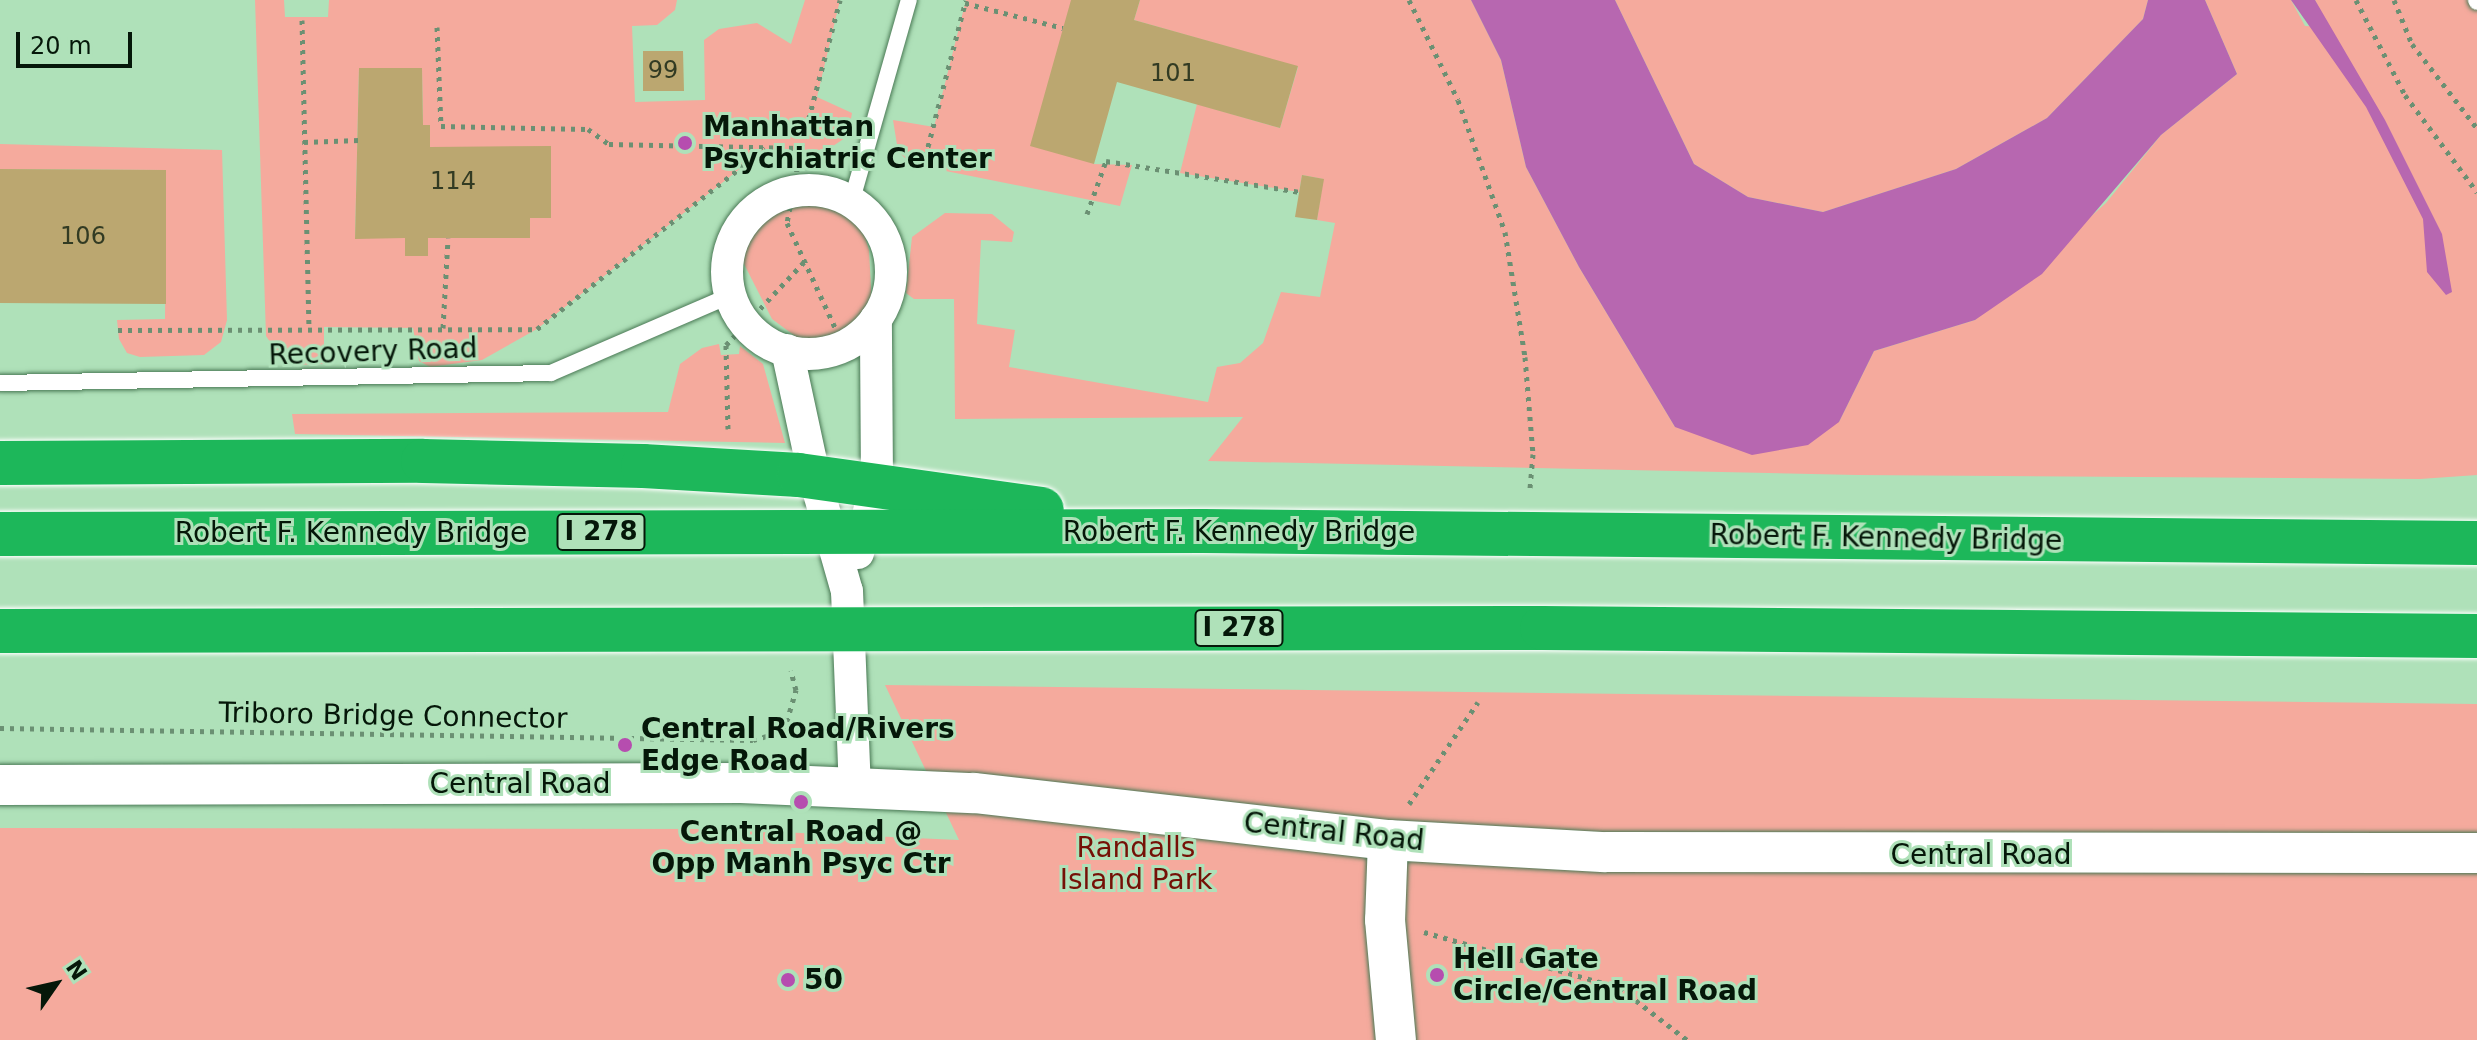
<!DOCTYPE html>
<style>
body{margin:0}
#map{position:relative;width:2477px;height:1040px;overflow:hidden;background:#afe1b9;font-family:"DejaVu Sans",sans-serif}
div>[style]{position:absolute}
.green>*{inset:0;background:#f5aa9d}
.water>*{inset:0;background:#b767b0}
.building>*{inset:0;background:#bba770}
.path>*{height:5px;margin-top:-2.5px;transform-origin:0;background:repeating-linear-gradient(90deg,#6b9073 0 4px,transparent 0 10px)}
.roads{filter:drop-shadow(0 0 2px #4a7955) drop-shadow(0 0 2px #4a7955)}
.service>*{height:16px;margin:-8px;padding:0 8px;transform-origin:8px;border-radius:8px;background:#fff}
.minor>*{height:32px;margin:-16px;padding:0 16px;transform-origin:16px;border-radius:16px;background:#fff}
.minor>.ring{margin:-16px;padding:0;box-sizing:content-box;background:none;border:32px solid #fff;border-radius:50%}
.tertiary>*{height:40px;margin:-20px;padding:0 20px;transform-origin:20px;border-radius:20px;background:#fff}
.bridges{filter:drop-shadow(0 0 2px #fff) drop-shadow(0 0 2px #fff)}
.motorway-bridge>*{height:44px;margin:-22px;padding:0 22px;transform-origin:22px;border-radius:22px;background:#1db75a}
.dots>*{width:22px;height:22px;translate:-50% -50%;box-sizing:border-box;border:4px solid #afe1b9;border-radius:50%}
span{translate:-50% -50%;white-space:nowrap;text-align:center;line-height:1.15;-webkit-text-stroke:6px #afe1b9;paint-order:stroke}
.number-label{font-size:24px;color:#323b23}
.number-label span{-webkit-text-stroke-width:0}
.shield-label span{padding:2px 6px;background:#afe1b9;border:2px solid;border-radius:6px;-webkit-text-stroke-width:0}
.shield-label{font-size:26px;color:#051709;font-weight:700}
.poi-label{font-size:28px;color:#051709;font-weight:700}
.left{translate:0 -50%;text-align:left}
.street-label{font-size:28px;color:#051709}
.park-label{font-size:28px;color:#751006}
.north{position:absolute;left:16px;top:944px;width:80px;height:80px;-webkit-text-stroke:6px #afe1b9;paint-order:stroke;rotate:56deg;font-size:22px;font-weight:700;line-height:32px;text-align:center;color:#051709}
.north::after{content:'';display:block;margin:auto;width:28px;height:36px;background:#051709;clip-path:polygon(50% 0,100% 100%,50% 72%,0 100%)}
.scale{position:absolute;left:16px;top:32px;width:116px;height:36px;box-sizing:border-box;border:4px solid #051709;border-top:0;padding-left:10px;font-size:24px;line-height:28px;white-space:nowrap;color:#051709;-webkit-text-stroke:6px #afe1b9;paint-order:stroke}
</style>
<div id="map">
<div class="green">
<div style="clip-path:polygon(evenodd,255px 0,284px 0,285px 17px,328px 17px,329px 0,677px 0,675px 10px,657px 25px,632px 26px,635px 102px,705px 100px,704px 40px,719px 29px,757px 23px,791px 44px,805px 0,840px 0,817px 97px,852px 113px,848px 136px,827px 150px,765px 149px,537px 329px,482px 360px,430px 367px,419px 361px,413px 328px,324px 327px,324px 364px,298px 365px,279px 355px,266px 336px,255px 0,359px 68px,422px 68px,423px 125px,429px 125px,430px 147px,550px 147px,551px 217px,530px 218px,530px 238px,428px 238px,405px 256px,405px 238px,355px 238px,359px 68px)"></div>
<div style="clip-path:polygon(966px 0,1071px 0,1093px 164px,1132px 165px,1120px 206px,911px 164px,898px 151px,893px 120px,934px 127px)"></div>
<div style="clip-path:polygon(1140px 0,1471px 0,1501px 60px,1526px 167px,1579px 267px,1675px 427px,1839px 422px,1874px 351px,1975px 320px,2106px 203px,2161px 135px,2237px 74px,2205px 0,2291px 0,2305px 26px,2328px 27px,2315px 0,2477px 0,2477px 475px,2420px 479px,1857px 475px,1208px 461px,1243px 417px,955px 419px,954px 299px,914px 299px,906px 293px,912px 237px,945px 213px,992px 214px,1014px 232px,1012px 242px,981px 240px,977px 324px,1015px 330px,1009px 367px,1208px 402px,1217px 367px,1240px 363px,1263px 343px,1281px 292px,1320px 297px,1335px 223px,1317px 220px,1323px 179px,1302px 175px,1299px 192px,1180px 173px,1197px 104px,1280px 128px,1298px 67px,1134px 20px)"></div>
<div style="clip-path:polygon(1615px 0,2148px 0,2143px 19px,2047px 118px,1956px 169px,1823px 212px,1748px 197px,1694px 164px)"></div>
<div style="clip-path:polygon(0 144px,222px 150px,227px 320px,221px 342px,204px 355px,140px 357px,127px 353px,119px 339px,117px 320px,165px 319px,166px 170px,0 169px)"></div>
<div style="clip-path:polygon(806px 205px,829px 205px,846px 212px,862px 227px,869px 250px,872px 306px,863px 322px,826px 344px,799px 339px,772px 319px,743px 262px,751px 232px,762px 218px,774px 210px)"></div>
<div style="clip-path:polygon(719px 344px,721px 355px,739px 354px,740px 346px,763px 364px,785px 443px,295px 434px,292px 414px,668px 412px,680px 364px,702px 348px)"></div>
<div style="clip-path:polygon(885px 685px,2477px 704px,2477px 1040px,0 1040px,0 828px,711px 829px,959px 840px)"></div>
</div>
<div class="water">
<div style="clip-path:polygon(1471px 0,1615px 0,1694px 164px,1748px 197px,1823px 212px,1956px 169px,2047px 118px,2143px 19px,2148px 0,2205px 0,2237px 74px,2161px 135px,2042px 274px,1975px 320px,1874px 351px,1839px 422px,1808px 445px,1752px 455px,1675px 427px,1579px 267px,1526px 167px,1501px 60px)"></div>
<div style="clip-path:polygon(2291px 0,2315px 0,2385px 120px,2442px 234px,2452px 292px,2446px 295px,2427px 272px,2423px 219px,2366px 107px)"></div>
</div>
<div class="building">
<div style="clip-path:polygon(1071px 0,1140px 0,1134px 20px,1298px 66px,1280px 128px,1117px 82px,1094px 164px,1030px 146px)"></div>
<div style="clip-path:polygon(643px 51px,683px 51px,684px 91px,643px 91px)"></div>
<div style="clip-path:polygon(359px 68px,422px 68px,423px 125px,430px 125px,430px 147px,551px 146px,551px 218px,530px 218px,530px 238px,428px 238px,428px 256px,405px 256px,405px 238px,355px 239px)"></div>
<div style="clip-path:polygon(0 169px,166px 170px,166px 304px,0 303px)"></div>
<div style="clip-path:polygon(1302px 175px,1324px 179px,1317px 220px,1295px 217px)"></div>
</div>
<div class="path">
<div style="left:1409px;top:0;width:111px;rotate:63.9deg"></div>
<div style="left:1458px;top:100px;width:140px;rotate:70.4deg"></div>
<div style="left:1505px;top:232px;width:127px;rotate:80.9deg"></div>
<div style="left:1525px;top:357px;width:97px;rotate:85.3deg"></div>
<div style="left:1533px;top:454px;width:34px;rotate:95deg"></div>
<div style="left:2356px;top:0;width:107px;rotate:62.7deg"></div>
<div style="left:2405px;top:95px;width:121px;rotate:53.4deg"></div>
<div style="left:2394px;top:0;width:48px;rotate:67.8deg"></div>
<div style="left:2412px;top:44px;width:106px;rotate:52.3deg"></div>
<div style="left:965px;top:3px;width:101px;rotate:14.3deg"></div>
<div style="left:302px;top:20px;width:307px;rotate:88.7deg"></div>
<div style="left:437px;top:27px;width:99px;rotate:87.7deg"></div>
<div style="left:441px;top:126px;width:147px;rotate:1.2deg"></div>
<div style="left:588px;top:129px;width:26px;rotate:36deg"></div>
<div style="left:609px;top:144px;width:192px;rotate:1.2deg"></div>
<div style="left:801px;top:148px;width:153px;rotate:-75.2deg"></div>
<div style="left:304px;top:142px;width:55px;rotate:-2.1deg"></div>
<div style="left:801px;top:148px;width:76px;rotate:100.6deg"></div>
<div style="left:787px;top:223px;width:122px;rotate:65.3deg"></div>
<div style="left:923px;top:166px;width:171px;rotate:-75.5deg"></div>
<div style="left:1087px;top:214px;width:56px;rotate:-70.3deg"></div>
<div style="left:1106px;top:161px;width:195px;rotate:9.1deg"></div>
<div style="left:443px;top:328px;width:90px;rotate:-86.8deg"></div>
<div style="left:118px;top:330px;width:419px;rotate:-0.1deg"></div>
<div style="left:537px;top:329px;width:291px;rotate:-38.4deg"></div>
<div style="left:728px;top:429px;width:84px;rotate:-91.4deg"></div>
<div style="left:726px;top:345px;width:115px;rotate:-46.8deg"></div>
<div style="left:0;top:728px;width:753px;rotate:0.91deg"></div>
<div style="left:753px;top:740px;width:32px;rotate:-16deg"></div>
<div style="left:784px;top:731px;width:43px;rotate:-73.7deg"></div>
<div style="left:796px;top:690px;width:20px;rotate:-105deg"></div>
<div style="left:1409px;top:804px;width:123px;rotate:-55.9deg"></div>
<div style="left:1424px;top:932px;width:204px;rotate:15.9deg"></div>
<div style="left:1620px;top:988px;width:85px;rotate:37.8deg"></div>
</div>
<div class="roads">
<div class="service">
<div style="left:2476px;top:0;width:2px;rotate:63deg"></div>
<div style="left:851px;top:203px;width:211px;rotate:-74.1deg"></div>
<div style="left:0;top:383px;width:551px;rotate:-1.04deg"></div>
<div style="left:551px;top:373px;width:196px;rotate:-23.4deg"></div>
</div>
<div class="minor">
<div class="ring" style="left:727px;top:190px;width:132px;height:132px"></div>
<div style="left:787px;top:350px;width:132px;rotate:77.8deg"></div>
<div style="left:815px;top:479px;width:116px;rotate:74.1deg"></div>
<div style="left:847px;top:591px;width:195px;rotate:87.7deg"></div>
<div style="left:858px;top:553px;width:74px;rotate:-75.2deg"></div>
<div style="left:877px;top:481px;width:162px;rotate:-90.4deg"></div>
</div>
<div class="tertiary">
<div style="left:0;top:785px;width:741px;rotate:-0.15deg"></div>
<div style="left:741px;top:783px;width:233px;rotate:2.5deg"></div>
<div style="left:974px;top:793px;width:417px;rotate:6.5deg"></div>
<div style="left:1388px;top:840px;width:218px;rotate:3.2deg"></div>
<div style="left:1606px;top:852px;width:871px;rotate:0.07deg"></div>
<div style="left:1388px;top:840px;width:80px;rotate:92.1deg"></div>
<div style="left:1385px;top:920px;width:121px;rotate:84.8deg"></div>
</div>
</div>
<div class="bridges">
<div class="motorway-bridge">
<div style="left:0;top:463px;width:423px;rotate:-0.3deg"></div>
<div style="left:423px;top:461px;width:220px;rotate:1.3deg"></div>
<div style="left:643px;top:466px;width:156px;rotate:3.3deg"></div>
<div style="left:799px;top:475px;width:245px;rotate:8deg"></div>
<div style="left:0;top:534px;width:1203px;rotate:-0.14deg"></div>
<div style="left:1203px;top:531px;width:1274px;rotate:0.54deg"></div>
<div style="left:0;top:631px;width:1542px;rotate:-0.11deg"></div>
<div style="left:1542px;top:628px;width:935px;rotate:0.49deg"></div>
</div>
</div>
<div class="dots">
<div style="left:685px;top:143px;background:#b64daf"></div>
<div style="left:625px;top:745px;background:#b64daf"></div>
<div style="left:801px;top:802px;background:#b64daf"></div>
<div style="left:1437px;top:975px;background:#b64daf"></div>
<div style="left:788px;top:980px;background:#b64daf"></div>
</div>
<div class="number-label">
<span style="left:663px;top:71px">99</span>
<span style="left:1173px;top:74px">101</span>
<span style="left:453px;top:182px">114</span>
<span style="left:83px;top:237px">106</span>
</div>
<div class="shield-label">
<span style="left:601px;top:532px">I 278</span>
<span style="left:1239px;top:628px">I 278</span>
</div>
<div class="poi-label">
<span class="left" style="left:703px;top:143px">Manhattan<br>Psychiatric Center</span>
<span class="left" style="left:641px;top:745px">Central Road/Rivers<br>Edge Road</span>
<span style="left:801px;top:848px">Central Road @<br>Opp Manh Psyc Ctr</span>
<span class="left" style="left:1453px;top:975px">Hell Gate<br>Circle/Central Road</span>
<span class="left" style="left:804px;top:980px">50</span>
</div>
<div class="street-label">
<span style="left:373px;top:352px;rotate:-2deg">Recovery Road</span>
<span style="left:1239px;top:532px">Robert F. Kennedy Bridge</span>
<span style="left:351px;top:533px">Robert F. Kennedy Bridge</span>
<span style="left:1886px;top:538px;rotate:1deg">Robert F. Kennedy Bridge</span>
<span style="left:393px;top:716px;rotate:1deg">Triboro Bridge Connector</span>
<span style="left:520px;top:784px">Central Road</span>
<span style="left:1334px;top:832px;rotate:6deg">Central Road</span>
<span style="left:1981px;top:855px">Central Road</span>
</div>
<div class="park-label">
<span style="left:1136px;top:864px">Randalls<br>Island Park</span>
</div>
<div class="north">N</div>
<div class="scale">20 m</div>
</div>
